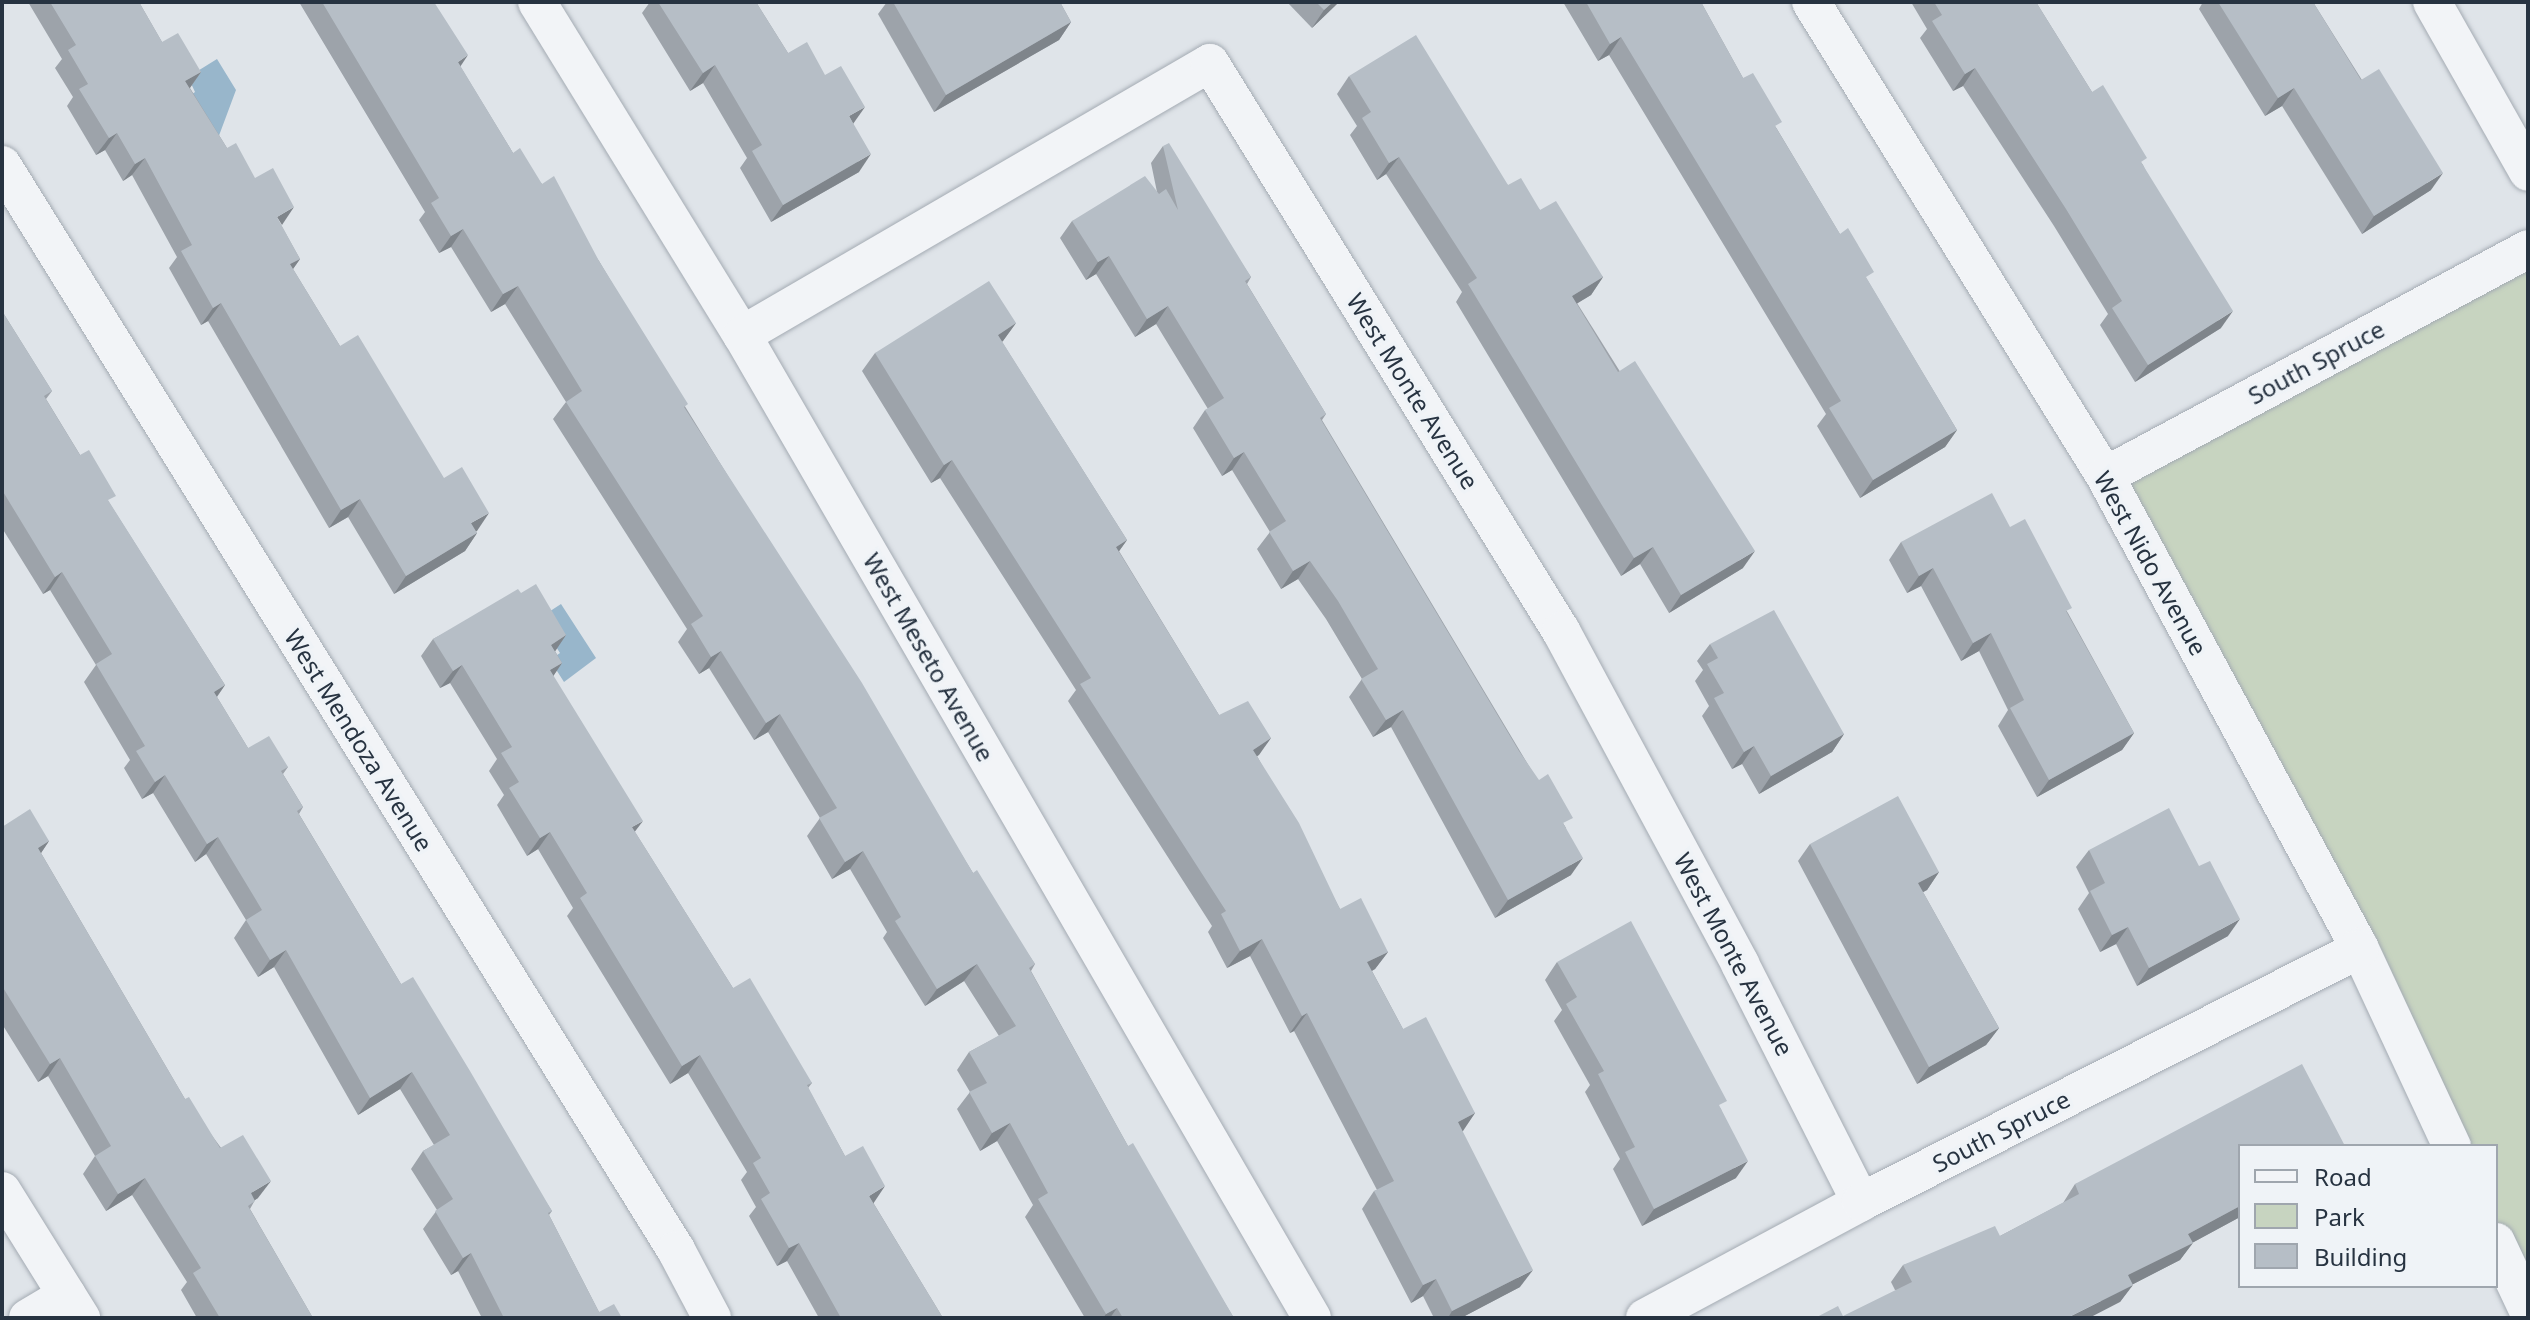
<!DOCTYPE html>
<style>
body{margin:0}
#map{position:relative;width:2530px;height:1320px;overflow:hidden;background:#dfe4e9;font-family:"Noto Sans",sans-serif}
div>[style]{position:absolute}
.green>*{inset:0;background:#c7d4c0}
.water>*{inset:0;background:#98b6cb}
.roads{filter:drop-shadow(0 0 2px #a4abb3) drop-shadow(0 0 2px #a4abb3)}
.minor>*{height:38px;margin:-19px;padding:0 19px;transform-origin:19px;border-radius:19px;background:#f2f4f7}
.wall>*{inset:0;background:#9da3aa}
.shaded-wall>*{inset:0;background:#7f858b}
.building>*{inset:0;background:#b6bec6}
span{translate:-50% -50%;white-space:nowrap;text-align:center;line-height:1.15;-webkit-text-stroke:7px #eff3f7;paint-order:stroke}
.street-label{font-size:24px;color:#273341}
.frame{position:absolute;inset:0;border:4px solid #273341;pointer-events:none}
.legend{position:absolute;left:2238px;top:1144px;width:260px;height:144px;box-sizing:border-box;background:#eff3f7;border:2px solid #9fa6ae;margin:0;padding:10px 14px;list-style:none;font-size:24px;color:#273341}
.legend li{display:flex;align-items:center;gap:16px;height:40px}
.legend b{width:40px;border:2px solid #9fa6ae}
</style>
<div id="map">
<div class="green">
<div style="clip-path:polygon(2528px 249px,2528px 1275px,2496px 1242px,2496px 1146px,2452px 1146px,2105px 476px)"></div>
</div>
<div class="water">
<div style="clip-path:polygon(217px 59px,236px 90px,217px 141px,191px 95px,195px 92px,188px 77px)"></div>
<div style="clip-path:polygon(561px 604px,596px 658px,564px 682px,550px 660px,560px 653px,538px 619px)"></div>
</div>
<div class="roads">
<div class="minor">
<div style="left:537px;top:2px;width:391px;rotate:58.4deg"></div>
<div style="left:742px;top:335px;width:1136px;rotate:59.89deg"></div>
<div style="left:1811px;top:2px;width:558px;rotate:58.19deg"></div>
<div style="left:2105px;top:476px;width:535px;rotate:61.66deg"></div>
<div style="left:2359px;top:947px;width:220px;rotate:65deg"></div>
<div style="left:2432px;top:2px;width:195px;rotate:60.5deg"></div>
<div style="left:2px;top:165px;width:1277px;rotate:58.15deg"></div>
<div style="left:676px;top:1250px;width:77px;rotate:62.1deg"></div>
<div style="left:742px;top:335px;width:541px;rotate:-30.17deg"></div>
<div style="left:1210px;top:63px;width:668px;rotate:58.29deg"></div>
<div style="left:1561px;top:631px;width:378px;rotate:61.7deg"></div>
<div style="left:1740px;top:964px;width:267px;rotate:63.1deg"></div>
<div style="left:2105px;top:476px;width:480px;rotate:-28.2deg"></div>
<div style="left:2px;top:1191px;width:150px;rotate:58.1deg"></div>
<div style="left:2496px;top:1242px;width:75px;rotate:64.8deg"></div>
<div style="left:28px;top:1318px;width:45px;rotate:-30.5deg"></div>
<div style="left:1645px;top:1318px;width:245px;rotate:-28.2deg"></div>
<div style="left:1861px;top:1202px;width:559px;rotate:-26.89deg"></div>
</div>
</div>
<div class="wall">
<div style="clip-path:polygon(28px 2px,139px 2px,162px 42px,201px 72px,190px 88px,227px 148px,281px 225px,300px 259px,293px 269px,340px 346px,477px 533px,465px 551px,394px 594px,348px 517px,329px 528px,208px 321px,201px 325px,169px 268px,177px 257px,132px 175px,123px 181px,105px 150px,96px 155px,67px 106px,73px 97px,55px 68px,62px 59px)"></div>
<div style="clip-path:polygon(299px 2px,434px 2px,460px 66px,513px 153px,542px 184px,599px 261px,686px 408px,973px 873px,1035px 964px,1031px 971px,1128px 1146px,1234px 1318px,1085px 1318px,1025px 1217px,1033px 1205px,997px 1141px,980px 1151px,957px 1109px,970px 1092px,957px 1070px,969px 1052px,999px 1036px,964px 981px,925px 1006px,883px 938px,887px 932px,850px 869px,832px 879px,807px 836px,820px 818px,768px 732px,754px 740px,709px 668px,699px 674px,678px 642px,687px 629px,553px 419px,566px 402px,505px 304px,491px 312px,451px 247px,439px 253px,419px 220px,425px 212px)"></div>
<div style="clip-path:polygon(650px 2px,756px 2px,788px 53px,853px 123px,859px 172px,771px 222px,740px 168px,747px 158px,703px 83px,690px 91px,642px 13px)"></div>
<div style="clip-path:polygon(887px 2px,1060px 2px,1071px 22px,1059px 40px,934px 112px,878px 14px)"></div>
<div style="clip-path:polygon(1287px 2px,1339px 2px,1312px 28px)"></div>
<div style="clip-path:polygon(1563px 2px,1701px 2px,1743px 78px,1777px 129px,1957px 430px,1945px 447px,1860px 498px,1817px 426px,1826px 414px,1609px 55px,1598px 61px)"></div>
<div style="clip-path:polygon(1911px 2px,2036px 2px,2092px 92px,2143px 165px,2221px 328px,2135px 382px,2100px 325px,2108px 314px,2054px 226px,1963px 86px,1953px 91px,1920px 38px,1927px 29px)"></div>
<div style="clip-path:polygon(2203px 2px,2313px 2px,2431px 190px,2362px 234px,2282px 106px,2265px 116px,2199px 9px)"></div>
<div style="clip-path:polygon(1349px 76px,1508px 185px,1540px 210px,1603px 277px,1591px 295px,1577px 303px,1743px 568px,1669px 613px,1640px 564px,1621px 576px,1456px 302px,1462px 292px,1386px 174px,1377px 180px,1350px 135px,1357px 126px,1337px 94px)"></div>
<div style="clip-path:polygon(1163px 146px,1251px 277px,1247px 284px,1326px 414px,1322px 420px,1566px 828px,1571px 875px,1495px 918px,1391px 727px,1373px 737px,1349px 697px,1362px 679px,1326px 619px,1298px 579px,1281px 589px,1257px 549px,1270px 532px,1232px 470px,1222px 476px,1193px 428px,1205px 410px,1208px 409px,1156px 324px,1135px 337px,1096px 274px,1086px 280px,1060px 238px,1072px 221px,1157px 192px,1151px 163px)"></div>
<div style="clip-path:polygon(2px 311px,52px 391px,46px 399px,110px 504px,225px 685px,217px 697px,248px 748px,288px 767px,283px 774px,303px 807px,299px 814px,401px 984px,552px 1211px,549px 1215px,599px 1312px,622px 1318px,482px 1318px,458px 1271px,451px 1275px,423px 1229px,437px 1210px,411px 1169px,423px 1151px,434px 1145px,400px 1089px,358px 1115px,274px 967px,258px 977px,234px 938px,246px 920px,206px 854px,195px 862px,153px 793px,142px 799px,124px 768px,130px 760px,84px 682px,96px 665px,50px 590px,43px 594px,2px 528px)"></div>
<div style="clip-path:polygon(1016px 323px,1002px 342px,1127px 540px,1119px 551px,1219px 715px,1271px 738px,1257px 756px,1340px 909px,1388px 952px,1375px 969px,1372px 971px,1403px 1029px,1475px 1113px,1462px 1131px,1520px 1287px,1461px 1318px,1434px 1318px,1423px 1296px,1411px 1303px,1362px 1209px,1374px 1191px,1377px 1190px,1294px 1031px,1290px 1033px,1250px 956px,1227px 968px,1208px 932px,1212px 926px,1068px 701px,1076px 690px,940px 478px,931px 483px,862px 371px,875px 353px)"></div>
<div style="clip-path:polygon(2010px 527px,2068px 613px,2134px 733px,2122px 750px,2037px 797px,1998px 726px,2008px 710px,1979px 651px,1961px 661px,1921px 586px,1907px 593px,1889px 560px,1901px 542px)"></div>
<div style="clip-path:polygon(521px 593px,566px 635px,555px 651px,562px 663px,553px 676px,635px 832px,733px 988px,812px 1083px,808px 1088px,845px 1156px,943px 1318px,819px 1318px,787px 1261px,777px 1266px,749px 1216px,756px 1207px,741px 1180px,747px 1172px,688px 1073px,670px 1084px,567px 916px,573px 908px,538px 849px,527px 856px,497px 805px,504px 795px,489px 771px,497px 759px,450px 683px,440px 688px,421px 656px,433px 639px)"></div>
<div style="clip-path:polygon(1710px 644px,1844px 734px,1832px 752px,1759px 794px,1742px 764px,1732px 769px,1702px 716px,1709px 706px,1695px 681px,1703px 670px,1697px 661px)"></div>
<div style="clip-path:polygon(2px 827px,49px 841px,41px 853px,185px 1099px,258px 1198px,255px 1200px,250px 1209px,313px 1318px,197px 1318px,181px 1290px,187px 1282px,132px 1195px,106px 1211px,83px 1174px,95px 1156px,48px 1076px,38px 1082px,2px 1024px)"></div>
<div style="clip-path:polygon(1810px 844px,1939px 872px,1927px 890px,1923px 892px,1999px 1028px,1986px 1045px,1917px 1084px,1798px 861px)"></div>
<div style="clip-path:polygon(2089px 850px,2228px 936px,2137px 986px,2116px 944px,2100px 952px,2078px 909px,2089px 893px,2076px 867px)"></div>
<div style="clip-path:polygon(1557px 962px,1721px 1109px,1736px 1178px,1642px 1226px,1613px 1169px,1620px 1159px,1585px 1092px,1590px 1085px,1554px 1021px,1562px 1010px,1545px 980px)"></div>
<div style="clip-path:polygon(2240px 1146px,2240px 1217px,2192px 1243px,2180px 1260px,2133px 1284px,2120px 1302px,1895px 1290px,1891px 1282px,1903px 1265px,2000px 1236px,2063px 1203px,2075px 1184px)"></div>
</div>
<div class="shaded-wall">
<div style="clip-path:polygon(1333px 2px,1339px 2px,1312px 28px,1324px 10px)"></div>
<div style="clip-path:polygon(1071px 22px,1059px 40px,934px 112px,946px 95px)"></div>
<div style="clip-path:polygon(1621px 37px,1609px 55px,1598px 61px,1610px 44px)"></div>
<div style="clip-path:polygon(468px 55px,456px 73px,458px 62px)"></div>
<div style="clip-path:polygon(715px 65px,703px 83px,690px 91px,703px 73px)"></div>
<div style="clip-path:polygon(1975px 68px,1963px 86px,1953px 91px,1965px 74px)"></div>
<div style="clip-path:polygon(201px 72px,189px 89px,185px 81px)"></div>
<div style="clip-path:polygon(2294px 88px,2282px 106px,2265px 116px,2278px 98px)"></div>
<div style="clip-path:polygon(865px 107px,853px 124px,849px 116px)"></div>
<div style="clip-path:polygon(117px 133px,105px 150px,96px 155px,109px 138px)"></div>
<div style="clip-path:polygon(871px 154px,859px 172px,771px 222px,783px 205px)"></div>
<div style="clip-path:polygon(1399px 157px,1386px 174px,1377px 180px,1389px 163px)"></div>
<div style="clip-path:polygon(145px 158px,132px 175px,123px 181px,135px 164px)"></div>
<div style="clip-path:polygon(2443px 173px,2431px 190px,2362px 234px,2374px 216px)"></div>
<div style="clip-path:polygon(294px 207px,282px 225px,277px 217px)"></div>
<div style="clip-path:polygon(463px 229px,451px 247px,439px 253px,451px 236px)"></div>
<div style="clip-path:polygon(1109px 256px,1096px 274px,1086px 280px,1098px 262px)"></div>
<div style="clip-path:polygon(300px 259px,288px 276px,290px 264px)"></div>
<div style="clip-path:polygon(1603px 277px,1591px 295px,1560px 314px,1572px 296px)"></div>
<div style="clip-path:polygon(518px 286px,505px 304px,491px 312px,503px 294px)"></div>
<div style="clip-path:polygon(221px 303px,208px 321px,201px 325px,213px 308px)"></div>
<div style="clip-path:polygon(1168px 306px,1156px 324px,1135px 337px,1147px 319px)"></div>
<div style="clip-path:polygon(2233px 311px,2221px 328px,2135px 382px,2148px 365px)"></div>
<div style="clip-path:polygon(1016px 323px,1003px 341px,985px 352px,998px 335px)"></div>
<div style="clip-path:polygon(1957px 430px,1945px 447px,1860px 498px,1873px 480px)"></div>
<div style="clip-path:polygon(1244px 452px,1232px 470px,1222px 476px,1234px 458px)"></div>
<div style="clip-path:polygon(952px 460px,940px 478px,931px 483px,944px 465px)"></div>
<div style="clip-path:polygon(360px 499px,348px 517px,329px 528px,341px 510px)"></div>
<div style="clip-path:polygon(489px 513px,477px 531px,459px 541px,471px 523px)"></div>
<div style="clip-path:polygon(477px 533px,465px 551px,394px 594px,406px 576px)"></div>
<div style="clip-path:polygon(1127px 540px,1115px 557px,1116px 547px)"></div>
<div style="clip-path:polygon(1653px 547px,1640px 564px,1621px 576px,1634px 558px)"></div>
<div style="clip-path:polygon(1755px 551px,1743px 568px,1669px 613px,1681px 595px)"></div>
<div style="clip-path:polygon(1310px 561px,1298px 579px,1281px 589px,1293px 571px)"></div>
<div style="clip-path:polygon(1933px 568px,1921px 586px,1907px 593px,1919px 576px)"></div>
<div style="clip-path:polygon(62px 572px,50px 590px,43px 594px,55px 577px)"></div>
<div style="clip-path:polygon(1991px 633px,1979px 651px,1961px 661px,1973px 643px)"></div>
<div style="clip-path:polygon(566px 635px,554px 653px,551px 645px)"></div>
<div style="clip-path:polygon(721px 651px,709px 668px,699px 674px,711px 657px)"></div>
<div style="clip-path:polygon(562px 663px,550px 681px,550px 670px)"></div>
<div style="clip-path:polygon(462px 665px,450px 683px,440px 688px,453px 671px)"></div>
<div style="clip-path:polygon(225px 685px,213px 702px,214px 692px)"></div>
<div style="clip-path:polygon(1403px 710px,1391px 727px,1373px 737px,1386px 720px)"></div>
<div style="clip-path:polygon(780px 714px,768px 732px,754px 740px,766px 723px)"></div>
<div style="clip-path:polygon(2134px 733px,2122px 750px,2037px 797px,2049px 780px)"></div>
<div style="clip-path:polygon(1844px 734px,1832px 752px,1759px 794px,1771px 776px)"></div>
<div style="clip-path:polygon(1271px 738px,1259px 755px,1240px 767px,1253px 750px)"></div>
<div style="clip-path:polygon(1754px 746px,1742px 764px,1732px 769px,1744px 752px)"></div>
<div style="clip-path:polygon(165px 775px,153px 793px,142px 799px,155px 782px)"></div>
<div style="clip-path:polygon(643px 821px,630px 838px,632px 827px)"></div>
<div style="clip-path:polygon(550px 832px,538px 849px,527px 856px,540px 838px)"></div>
<div style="clip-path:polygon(218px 837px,206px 854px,195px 862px,207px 844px)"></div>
<div style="clip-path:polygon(49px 841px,37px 859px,38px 848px)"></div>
<div style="clip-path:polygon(863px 851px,850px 869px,832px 879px,845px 862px)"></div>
<div style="clip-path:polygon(1583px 858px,1571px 875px,1495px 918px,1508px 900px)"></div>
<div style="clip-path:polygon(1939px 872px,1927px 890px,1906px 901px,1918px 883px)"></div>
<div style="clip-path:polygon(2240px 919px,2228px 936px,2137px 986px,2149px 968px)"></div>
<div style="clip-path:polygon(2128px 927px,2116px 944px,2100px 952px,2112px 935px)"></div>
<div style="clip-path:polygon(1262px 939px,1250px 956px,1227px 968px,1240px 951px)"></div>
<div style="clip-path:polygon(286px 950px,274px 967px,258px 977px,270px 960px)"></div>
<div style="clip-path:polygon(1388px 952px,1375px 969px,1355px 980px,1367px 962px)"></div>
<div style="clip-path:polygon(977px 964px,964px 981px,925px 1006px,937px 989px)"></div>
<div style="clip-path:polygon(1307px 1013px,1294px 1031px,1290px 1033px,1302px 1016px)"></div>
<div style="clip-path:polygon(1999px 1028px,1986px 1045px,1917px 1084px,1929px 1067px)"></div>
<div style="clip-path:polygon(700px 1055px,688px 1073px,670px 1084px,682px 1066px)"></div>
<div style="clip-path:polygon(60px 1058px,48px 1076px,38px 1082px,50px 1064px)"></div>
<div style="clip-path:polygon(412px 1072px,400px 1089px,358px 1115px,370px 1098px)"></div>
<div style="clip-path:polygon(1475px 1113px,1463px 1131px,1445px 1140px,1458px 1122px)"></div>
<div style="clip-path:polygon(1010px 1123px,997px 1141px,980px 1151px,992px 1133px)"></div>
<div style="clip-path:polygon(1748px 1161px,1736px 1178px,1642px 1226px,1654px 1209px)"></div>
<div style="clip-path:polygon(145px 1178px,132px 1195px,106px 1211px,118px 1194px)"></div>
<div style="clip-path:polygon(271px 1181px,258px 1198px,238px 1211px,251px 1193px)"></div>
<div style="clip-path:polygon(885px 1186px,873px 1204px,869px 1196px)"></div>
<div style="clip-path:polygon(2240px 1206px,2240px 1217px,2190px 1244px,2193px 1243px,2180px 1260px,2116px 1293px,2128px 1275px,2188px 1234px)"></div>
<div style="clip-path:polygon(799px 1243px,787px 1261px,777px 1266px,789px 1248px)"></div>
<div style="clip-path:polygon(471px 1253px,458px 1271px,451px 1275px,463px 1258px)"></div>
<div style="clip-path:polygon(1533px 1270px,1520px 1287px,1461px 1318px,1448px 1318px,1452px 1311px)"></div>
<div style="clip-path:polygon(1436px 1279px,1423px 1296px,1411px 1303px,1423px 1285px)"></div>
<div style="clip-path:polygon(2133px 1285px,2120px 1302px,2089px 1318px,2067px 1318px)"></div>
<div style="clip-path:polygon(1117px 1308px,1110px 1318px,1103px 1318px,1106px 1314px)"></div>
</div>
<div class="building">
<div style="clip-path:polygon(50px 2px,139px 2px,162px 42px,178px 33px,201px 72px,185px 81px,227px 148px,236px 143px,255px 178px,273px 168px,294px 207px,277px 217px,300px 259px,290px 264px,340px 346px,358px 335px,444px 478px,462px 467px,489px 513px,471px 523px,477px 533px,406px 576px,360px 499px,341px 510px,221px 303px,213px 308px,181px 251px,192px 245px,145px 158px,135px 164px,117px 133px,109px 138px,79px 89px,88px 84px,68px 50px,76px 45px)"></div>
<div style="clip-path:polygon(322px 2px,434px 2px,468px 55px,458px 62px,513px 153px,520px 148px,542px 184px,554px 176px,599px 261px,688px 404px,684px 407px,862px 683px,973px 873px,977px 870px,1035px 964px,1029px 968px,1128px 1146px,1133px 1143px,1234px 1318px,1123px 1318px,1117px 1308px,1106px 1314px,1038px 1199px,1048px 1193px,1010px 1123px,992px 1133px,969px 1092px,987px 1083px,969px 1052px,1016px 1026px,977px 964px,937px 989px,895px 921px,901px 917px,863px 851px,845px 862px,819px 818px,837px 808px,780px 714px,766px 723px,721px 651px,711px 657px,691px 624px,703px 616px,566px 402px,582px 391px,518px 286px,503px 294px,463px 229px,451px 236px,431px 203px,439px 198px)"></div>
<div style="clip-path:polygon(658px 2px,756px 2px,788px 53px,807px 42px,825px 75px,841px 66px,865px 107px,849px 116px,871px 154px,783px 205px,752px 151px,762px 145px,715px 65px,703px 73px)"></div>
<div style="clip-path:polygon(893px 2px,1060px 2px,1071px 22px,946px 95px)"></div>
<div style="clip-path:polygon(1316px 2px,1333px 2px,1324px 10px)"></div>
<div style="clip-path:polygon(1586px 2px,1701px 2px,1743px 78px,1753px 73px,1782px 122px,1775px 126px,1840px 234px,1848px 228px,1874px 272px,1866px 277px,1957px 430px,1873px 480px,1829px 408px,1841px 401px,1621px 37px,1610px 44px)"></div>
<div style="clip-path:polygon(1934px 2px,2036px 2px,2092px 92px,2103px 85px,2147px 158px,2141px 162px,2233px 311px,2148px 365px,2112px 308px,2122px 301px,2066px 209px,1975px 68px,1965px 74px,1932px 21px,1942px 15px)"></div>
<div style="clip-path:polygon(2218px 2px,2313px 2px,2361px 80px,2379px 69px,2443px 173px,2374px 216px,2294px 88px,2278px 98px)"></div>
<div style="clip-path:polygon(1416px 35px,1508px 185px,1521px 178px,1540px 210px,1556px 201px,1603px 277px,1572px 296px,1618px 372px,1635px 361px,1755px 551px,1681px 595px,1653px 547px,1634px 558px,1468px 284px,1477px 278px,1399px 157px,1389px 163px,1362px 118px,1371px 112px,1349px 76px)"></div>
<div style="clip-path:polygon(1169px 143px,1251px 277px,1245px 281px,1326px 414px,1320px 418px,1519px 751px,1539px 780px,1548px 774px,1573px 818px,1563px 823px,1583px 858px,1508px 900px,1403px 710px,1386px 720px,1361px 679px,1378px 669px,1338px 601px,1310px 561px,1293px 571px,1269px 532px,1286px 521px,1244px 452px,1234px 458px,1205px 410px,1224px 398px,1168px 306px,1147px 319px,1109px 256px,1098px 262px,1072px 221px,1145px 176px,1159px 194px,1166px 189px,1178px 210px,1163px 146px)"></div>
<div style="clip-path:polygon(989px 281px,1016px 323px,998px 335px,1127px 540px,1116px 547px,1219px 715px,1248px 701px,1271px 738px,1253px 750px,1299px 823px,1340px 909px,1361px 898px,1388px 952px,1367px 962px,1403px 1029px,1426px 1017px,1475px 1113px,1458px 1122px,1533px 1270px,1452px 1311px,1436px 1279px,1423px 1285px,1374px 1191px,1394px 1181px,1307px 1013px,1302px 1016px,1262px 939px,1240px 951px,1221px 914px,1226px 911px,1080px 684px,1091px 678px,952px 460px,944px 465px,875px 353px)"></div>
<div style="clip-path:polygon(2px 311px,52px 391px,44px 396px,80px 455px,89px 450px,116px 496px,108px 500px,225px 685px,214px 692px,248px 748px,269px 736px,288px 767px,281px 771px,303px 807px,297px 811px,401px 984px,413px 977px,470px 1071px,552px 1211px,548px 1213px,599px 1312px,614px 1304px,622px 1318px,504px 1318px,471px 1253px,463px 1258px,435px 1211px,453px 1199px,423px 1151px,450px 1135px,412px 1072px,370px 1098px,286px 950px,270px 960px,246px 920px,262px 910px,218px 837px,207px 844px,165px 775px,155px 782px,136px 751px,145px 746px,96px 664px,112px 654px,62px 572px,55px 577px,2px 490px)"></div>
<div style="clip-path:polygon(1992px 493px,2010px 527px,2025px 519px,2072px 608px,2066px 611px,2134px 733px,2049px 780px,2010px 708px,2024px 700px,1991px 633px,1973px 643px,1933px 568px,1919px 576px,1901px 542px)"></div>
<div style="clip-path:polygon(536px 584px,566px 635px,551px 645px,562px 663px,550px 670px,643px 821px,632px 827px,733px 988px,750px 978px,812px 1083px,807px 1085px,845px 1156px,863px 1146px,885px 1186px,869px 1196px,943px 1318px,841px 1318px,799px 1243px,789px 1248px,761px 1199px,770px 1193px,753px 1163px,761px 1158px,700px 1055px,682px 1066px,580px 898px,587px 893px,550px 832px,540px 838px,509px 788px,519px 782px,501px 753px,512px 747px,462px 665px,453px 671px,433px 639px,518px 589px,521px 593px)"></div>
<div style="clip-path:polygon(1774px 610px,1844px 734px,1771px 776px,1754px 746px,1744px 752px,1714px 698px,1724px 693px,1707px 664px,1718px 658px,1710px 644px)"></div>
<div style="clip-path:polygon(1898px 796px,1939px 872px,1918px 883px,1999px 1028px,1929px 1067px,1810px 844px)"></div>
<div style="clip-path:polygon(2169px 808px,2199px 866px,2210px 861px,2240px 919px,2149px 968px,2128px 927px,2112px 935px,2090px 891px,2105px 883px,2089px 850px)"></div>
<div style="clip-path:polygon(30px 809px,49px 841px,38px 848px,185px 1099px,189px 1097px,220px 1148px,243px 1135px,271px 1181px,251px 1193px,255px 1201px,248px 1206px,313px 1318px,220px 1318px,193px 1273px,201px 1268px,145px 1178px,118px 1194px,95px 1156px,111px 1146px,60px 1058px,50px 1064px,2px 986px,2px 827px)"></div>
<div style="clip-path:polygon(1631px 921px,1727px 1101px,1719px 1105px,1748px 1161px,1654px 1209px,1625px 1152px,1635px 1147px,1598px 1074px,1604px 1071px,1566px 1004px,1577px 997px,1557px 962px)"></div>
<div style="clip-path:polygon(2302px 1064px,2345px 1146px,2240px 1146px,2240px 1206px,2188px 1234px,2193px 1243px,2128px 1275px,2133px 1285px,2067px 1318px,1815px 1318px,1838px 1306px,1843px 1316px,1912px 1282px,1903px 1265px,1995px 1226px,2000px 1236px,2079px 1194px,2075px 1184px)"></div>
</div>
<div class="street-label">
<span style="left:2316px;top:362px;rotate:-28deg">South Spruce</span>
<span style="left:1413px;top:391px;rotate:58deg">West Monte Avenue</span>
<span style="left:2151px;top:563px;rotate:61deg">West Nido Avenue</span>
<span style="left:929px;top:657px;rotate:60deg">West Meseto Avenue</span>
<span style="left:359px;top:740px;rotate:58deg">West Mendoza Avenue</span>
<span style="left:1734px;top:954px;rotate:62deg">West Monte Avenue</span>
<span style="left:2001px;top:1131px;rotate:-27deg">South Spruce</span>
</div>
<div class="frame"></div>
<ul class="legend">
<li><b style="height:10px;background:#f2f4f7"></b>Road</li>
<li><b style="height:22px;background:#c7d4c0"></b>Park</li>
<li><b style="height:22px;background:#b6bec6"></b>Building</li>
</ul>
</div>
